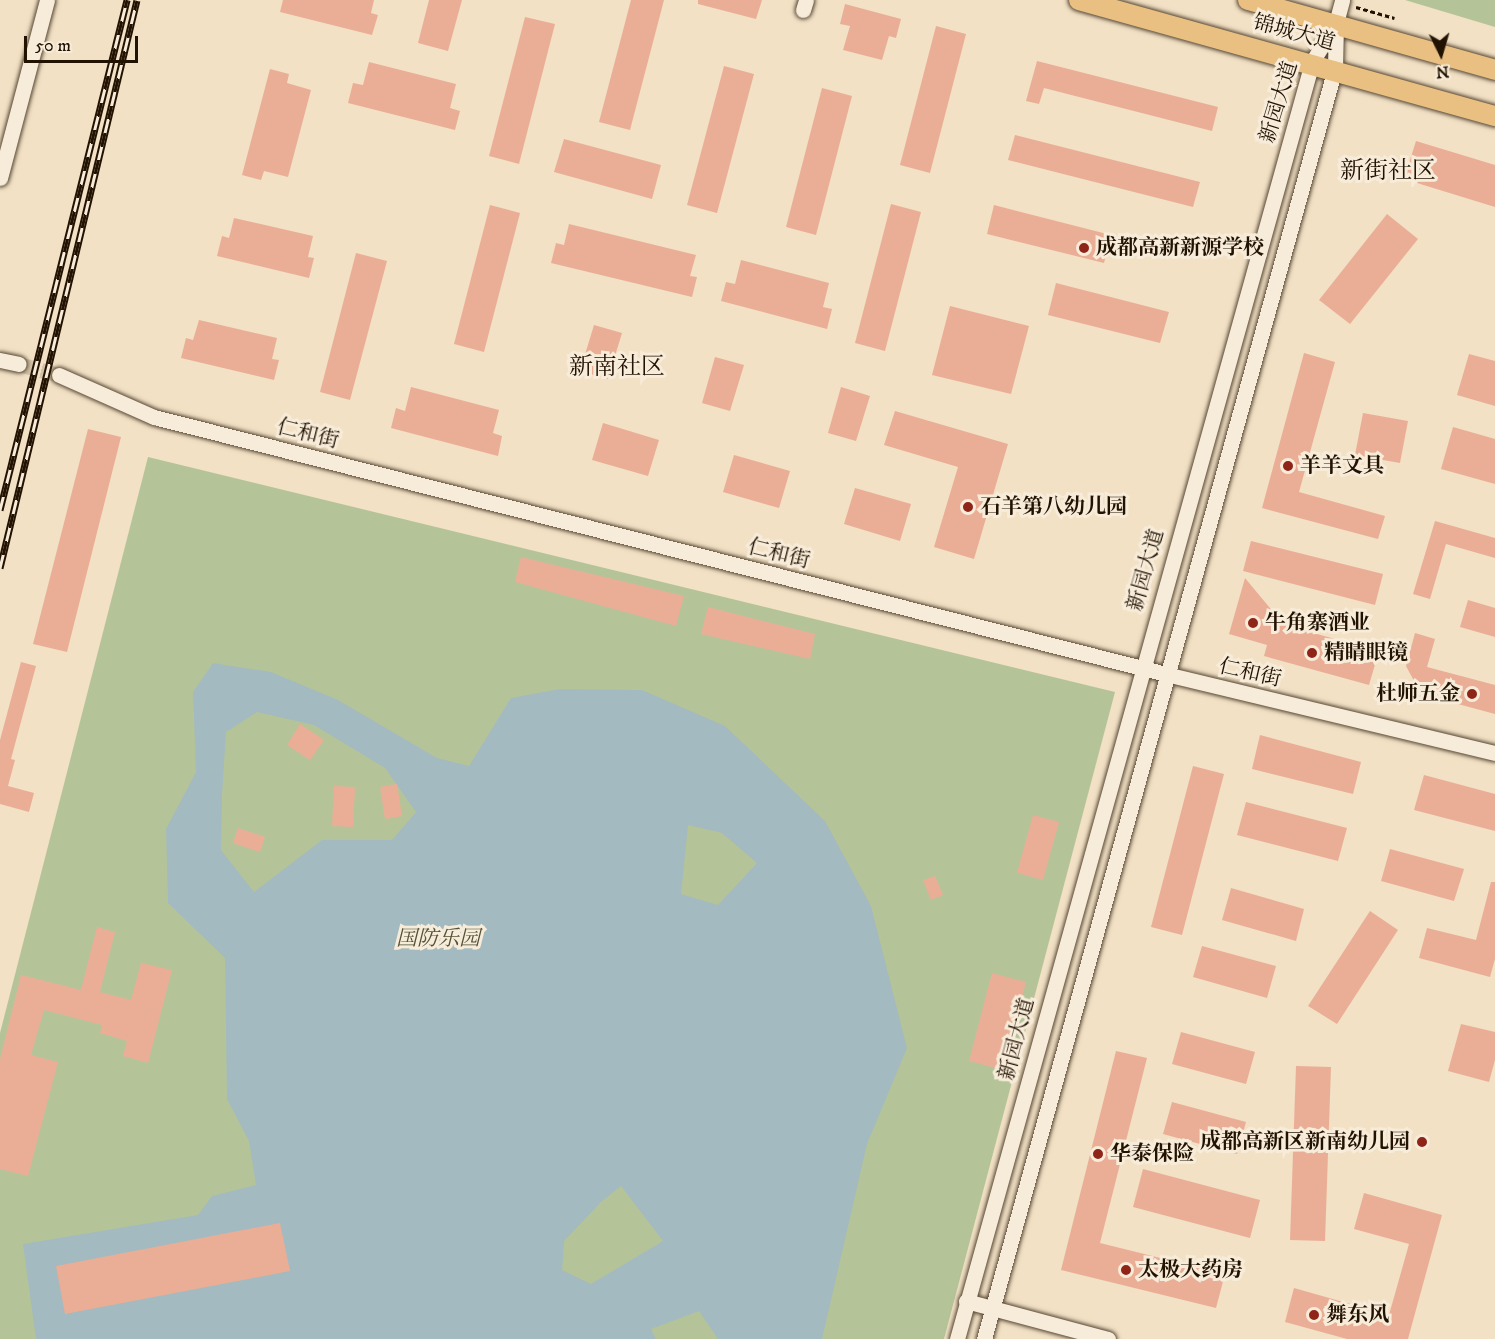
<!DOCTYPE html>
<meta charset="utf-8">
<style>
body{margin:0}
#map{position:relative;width:1495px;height:1339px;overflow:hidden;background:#f2e1c5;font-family:"IM FELL DW Pica","Noto Serif SC",serif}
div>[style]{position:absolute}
.green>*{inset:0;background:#b5c498}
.water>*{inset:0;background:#a2bac0}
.building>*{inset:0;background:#eaae96}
.minor-tunnel>*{height:15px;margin-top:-7.5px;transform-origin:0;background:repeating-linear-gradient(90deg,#d3c2a8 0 15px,transparent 0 23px)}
.path>*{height:3px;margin-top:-1.5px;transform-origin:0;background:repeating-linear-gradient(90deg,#221202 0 4.5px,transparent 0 7.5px)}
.roads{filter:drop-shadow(0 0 2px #564633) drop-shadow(0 0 2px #564633)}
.minor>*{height:15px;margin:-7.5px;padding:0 7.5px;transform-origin:7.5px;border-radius:7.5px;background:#f7ecd9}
.major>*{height:20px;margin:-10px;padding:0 10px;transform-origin:10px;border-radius:10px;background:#e9c082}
.rail>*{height:7px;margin-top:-3.5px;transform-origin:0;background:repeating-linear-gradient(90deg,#f7ecd9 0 14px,#221202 0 28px);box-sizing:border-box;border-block:2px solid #221202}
.dots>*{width:16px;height:16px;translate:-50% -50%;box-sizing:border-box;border:3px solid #f7ecd9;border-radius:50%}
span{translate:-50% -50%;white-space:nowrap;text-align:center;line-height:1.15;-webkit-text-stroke:6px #f7ecd9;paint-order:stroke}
.street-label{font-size:21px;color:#221202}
.poi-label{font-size:21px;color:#221202;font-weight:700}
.left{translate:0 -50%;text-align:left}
.right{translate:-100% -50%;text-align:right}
.park-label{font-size:21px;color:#555036;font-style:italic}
.quarter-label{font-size:24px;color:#221202}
.north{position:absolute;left:1411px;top:24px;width:60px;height:60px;-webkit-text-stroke:4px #f7ecd9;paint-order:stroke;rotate:175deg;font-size:16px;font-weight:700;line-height:24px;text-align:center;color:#221202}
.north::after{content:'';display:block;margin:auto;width:21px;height:27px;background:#221202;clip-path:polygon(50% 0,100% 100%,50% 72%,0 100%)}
.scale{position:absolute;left:24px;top:36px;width:114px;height:27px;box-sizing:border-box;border:3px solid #221202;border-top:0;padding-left:8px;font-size:18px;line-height:21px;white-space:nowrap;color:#221202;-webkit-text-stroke:4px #f7ecd9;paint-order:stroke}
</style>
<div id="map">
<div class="green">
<div style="clip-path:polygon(1405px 0,1495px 0,1495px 27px)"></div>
<div style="clip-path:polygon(148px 457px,1115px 692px,944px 1339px,0 1339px,0 1033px)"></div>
</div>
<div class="water">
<div style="clip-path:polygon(evenodd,213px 663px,271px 672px,338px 700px,437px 758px,469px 766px,511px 698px,560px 689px,642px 690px,725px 726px,825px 821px,871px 906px,907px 1048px,867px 1144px,822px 1339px,718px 1339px,699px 1311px,651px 1329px,656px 1339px,36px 1339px,23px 1244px,198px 1215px,212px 1196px,256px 1185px,249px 1141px,227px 1099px,225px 958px,168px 903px,166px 829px,196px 772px,193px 692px,213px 663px,257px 712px,314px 725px,385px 768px,416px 812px,392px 840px,322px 840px,254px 892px,221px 850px,222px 795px,226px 732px,257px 712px,213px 663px,688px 825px,722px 833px,757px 863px,718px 905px,681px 894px,688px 825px,213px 663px,621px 1186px,663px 1241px,591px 1284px,562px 1270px,564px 1241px,601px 1202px,621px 1186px)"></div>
</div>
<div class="building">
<div style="clip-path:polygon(283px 0,374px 0,371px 13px,378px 15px,372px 35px,280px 12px)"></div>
<div style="clip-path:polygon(429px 0,462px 0,448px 51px,418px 43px)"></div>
<div style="clip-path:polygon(631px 0,664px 0,630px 130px,599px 122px)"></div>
<div style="clip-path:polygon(698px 0,762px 0,756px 19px,698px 4px)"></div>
<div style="clip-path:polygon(845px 4px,901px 19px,896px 38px,889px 36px,882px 60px,843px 50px,850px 26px,840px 24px)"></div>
<div style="clip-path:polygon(525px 17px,555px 24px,519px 164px,489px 156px)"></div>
<div style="clip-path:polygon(936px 26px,966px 34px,930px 173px,900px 165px)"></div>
<div style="clip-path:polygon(1037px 61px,1218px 107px,1212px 131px,1044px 88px,1039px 104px,1026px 101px)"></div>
<div style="clip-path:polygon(369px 62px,456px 84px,450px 108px,460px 111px,455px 130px,348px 103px,353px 83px,363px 85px)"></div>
<div style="clip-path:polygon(724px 66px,754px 74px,717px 213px,687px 205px)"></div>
<div style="clip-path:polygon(270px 69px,289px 74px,287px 83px,311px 90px,288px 177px,264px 171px,261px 180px,242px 175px)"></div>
<div style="clip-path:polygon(822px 88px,852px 96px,816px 235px,786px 227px)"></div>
<div style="clip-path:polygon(1015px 135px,1200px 182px,1193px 207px,1008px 160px)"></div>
<div style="clip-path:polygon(564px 139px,661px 165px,652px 199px,554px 172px)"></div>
<div style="clip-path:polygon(1416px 141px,1495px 165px,1495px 207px,1404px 179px)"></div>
<div style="clip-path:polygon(891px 204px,921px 212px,885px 351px,855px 343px)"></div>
<div style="clip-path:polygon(490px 205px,520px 213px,484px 352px,454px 344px)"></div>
<div style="clip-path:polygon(994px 205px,1111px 235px,1104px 263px,987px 234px)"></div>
<div style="clip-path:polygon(1387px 214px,1418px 239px,1350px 324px,1319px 300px)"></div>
<div style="clip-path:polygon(234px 218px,313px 236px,308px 257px,314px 258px,309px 278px,217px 256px,222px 236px,229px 238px)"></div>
<div style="clip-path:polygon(569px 224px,696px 255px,690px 276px,697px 277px,692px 297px,551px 263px,556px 243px,564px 245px)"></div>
<div style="clip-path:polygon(356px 253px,387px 261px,350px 400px,320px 392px)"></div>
<div style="clip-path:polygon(741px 260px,829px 283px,823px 307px,832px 309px,827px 329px,721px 301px,726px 282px,735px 284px)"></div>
<div style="clip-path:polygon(1056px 283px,1169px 312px,1160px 343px,1048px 315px)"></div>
<div style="clip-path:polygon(950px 306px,1029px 326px,1011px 394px,932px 375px)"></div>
<div style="clip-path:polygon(199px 320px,277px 338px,272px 359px,279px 360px,274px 380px,181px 358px,186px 338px,193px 340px)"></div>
<div style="clip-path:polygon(594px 325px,622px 333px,608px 379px,580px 371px)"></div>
<div style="clip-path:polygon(1304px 353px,1335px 362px,1299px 492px,1385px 516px,1378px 539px,1262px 508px)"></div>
<div style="clip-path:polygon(1469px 354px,1495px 361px,1495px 406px,1457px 395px)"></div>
<div style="clip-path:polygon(715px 357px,744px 365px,730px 411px,702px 403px)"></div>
<div style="clip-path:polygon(411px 387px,499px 410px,493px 433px,502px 436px,498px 456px,391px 428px,396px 408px,405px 411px)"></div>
<div style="clip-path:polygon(841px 387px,870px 396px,856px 441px,828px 433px)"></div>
<div style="clip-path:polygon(895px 411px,1008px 444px,974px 559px,934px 547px,958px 467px,884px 445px)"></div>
<div style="clip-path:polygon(1363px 413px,1408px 421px,1400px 463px,1355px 455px)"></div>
<div style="clip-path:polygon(603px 423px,659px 440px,648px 476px,592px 460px)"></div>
<div style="clip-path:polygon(1453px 427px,1495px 439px,1495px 484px,1441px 469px)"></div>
<div style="clip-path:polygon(88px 429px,121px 437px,67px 652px,33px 644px)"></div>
<div style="clip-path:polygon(734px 455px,790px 471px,779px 508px,723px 492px)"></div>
<div style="clip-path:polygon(855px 488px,911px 504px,900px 541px,844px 524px)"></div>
<div style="clip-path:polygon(1435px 521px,1495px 538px,1495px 558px,1446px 544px,1430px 599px,1413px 594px)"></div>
<div style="clip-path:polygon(1251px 541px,1383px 574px,1375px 605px,1243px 571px)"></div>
<div style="clip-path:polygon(521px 557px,684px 596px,676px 626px,515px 582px)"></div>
<div style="clip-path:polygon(1245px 578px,1284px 625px,1379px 651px,1369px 685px,1264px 656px,1267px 645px,1229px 634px)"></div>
<div style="clip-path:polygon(1468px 600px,1495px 608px,1495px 637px,1460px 627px)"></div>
<div style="clip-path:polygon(708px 607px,815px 634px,810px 659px,701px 634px)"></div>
<div style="clip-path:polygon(1415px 633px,1435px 639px,1427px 667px,1495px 685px,1495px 714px,1421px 694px,1406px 666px)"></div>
<div style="clip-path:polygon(21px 662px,36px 666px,11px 759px,15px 760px,8px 786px,34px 793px,29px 812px,0 804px,0 740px)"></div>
<div style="clip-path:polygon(300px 724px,324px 740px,310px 760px,287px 745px)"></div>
<div style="clip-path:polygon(1260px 735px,1361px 762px,1353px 794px,1252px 769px)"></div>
<div style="clip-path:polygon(1193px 766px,1224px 774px,1182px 935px,1151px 927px)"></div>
<div style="clip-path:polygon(1424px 775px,1495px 794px,1495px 831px,1414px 810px)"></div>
<div style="clip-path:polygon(397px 784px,402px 816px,385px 819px,380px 787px)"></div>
<div style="clip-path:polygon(334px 786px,355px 787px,353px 827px,332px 826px)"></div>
<div style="clip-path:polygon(1246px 802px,1347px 828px,1338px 861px,1237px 835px)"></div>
<div style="clip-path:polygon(1033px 815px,1059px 822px,1043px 880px,1017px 873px)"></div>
<div style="clip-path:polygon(238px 828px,265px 837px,260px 852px,233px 843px)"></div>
<div style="clip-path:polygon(1390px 849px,1464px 869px,1454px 901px,1381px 881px)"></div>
<div style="clip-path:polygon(935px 876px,943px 895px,931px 900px,923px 880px)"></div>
<div style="clip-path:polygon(1491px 882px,1495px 882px,1495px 959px,1490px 977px,1419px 958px,1427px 928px,1476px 940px)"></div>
<div style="clip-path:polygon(1231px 888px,1304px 909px,1296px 941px,1222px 920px)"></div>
<div style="clip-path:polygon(1370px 911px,1398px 930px,1337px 1024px,1308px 1006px)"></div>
<div style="clip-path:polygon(97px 927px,115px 932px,100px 992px,131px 1000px,141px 963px,172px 970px,148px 1063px,123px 1056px,127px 1041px,100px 1033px,102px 1025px,44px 1010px,31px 1055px,58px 1062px,28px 1176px,0 1169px,0 1059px,21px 975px,81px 990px)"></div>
<div style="clip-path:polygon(1202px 946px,1276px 966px,1267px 998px,1193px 977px)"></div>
<div style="clip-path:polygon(992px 973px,1026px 982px,1003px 1070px,969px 1061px)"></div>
<div style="clip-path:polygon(1461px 1024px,1495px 1032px,1495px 1060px,1489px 1082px,1448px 1071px)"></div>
<div style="clip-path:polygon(1181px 1032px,1255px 1052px,1246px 1084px,1172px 1064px)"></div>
<div style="clip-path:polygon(1116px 1051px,1147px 1058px,1100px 1243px,1225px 1274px,1216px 1308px,1061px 1270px)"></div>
<div style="clip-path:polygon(1296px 1066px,1331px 1067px,1325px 1241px,1290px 1240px)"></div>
<div style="clip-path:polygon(1172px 1102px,1246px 1122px,1237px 1154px,1163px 1134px)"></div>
<div style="clip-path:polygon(1143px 1169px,1260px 1200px,1250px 1238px,1133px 1207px)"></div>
<div style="clip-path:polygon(1364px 1193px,1442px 1215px,1408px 1339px,1347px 1339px,1285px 1322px,1294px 1288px,1389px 1315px,1409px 1244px,1354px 1229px)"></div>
<div style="clip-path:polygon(280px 1223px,290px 1271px,65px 1314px,56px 1266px)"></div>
</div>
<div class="minor-tunnel">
<div style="left:19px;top:364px;width:41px;rotate:15.4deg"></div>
</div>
<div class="path">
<div style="left:1356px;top:7px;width:40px;rotate:16deg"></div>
</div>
<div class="roads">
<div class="minor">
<div style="left:803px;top:10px;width:10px;rotate:-73deg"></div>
<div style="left:0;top:178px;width:184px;rotate:-75.2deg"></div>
<div style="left:0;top:360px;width:19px;rotate:12deg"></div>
<div style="left:59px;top:375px;width:104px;rotate:23.9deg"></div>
<div style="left:154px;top:417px;width:1048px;rotate:14.25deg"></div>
<div style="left:1170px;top:675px;width:334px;rotate:13.5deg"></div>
<div style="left:966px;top:1301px;width:147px;rotate:15deg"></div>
<div style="left:957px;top:1339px;width:1325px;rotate:-74.46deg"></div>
<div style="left:1312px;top:62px;width:46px;rotate:-58.4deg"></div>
<div style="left:984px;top:1339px;width:1319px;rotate:-74.56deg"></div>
<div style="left:1335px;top:68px;width:45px;rotate:-88.7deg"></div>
<div style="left:1336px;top:23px;width:24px;rotate:-75deg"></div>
</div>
<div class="major">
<div style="left:1079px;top:0;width:432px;rotate:15.6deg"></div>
<div style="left:1248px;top:0;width:257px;rotate:15.8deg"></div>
</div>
</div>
<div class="rail">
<div style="left:0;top:510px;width:526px;rotate:-76.02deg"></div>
<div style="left:0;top:568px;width:584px;rotate:-76.44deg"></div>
</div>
<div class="dots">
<div style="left:1084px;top:248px;background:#8f2418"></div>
<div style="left:1288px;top:466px;background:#8f2418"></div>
<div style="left:968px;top:507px;background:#8f2418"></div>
<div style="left:1253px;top:623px;background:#8f2418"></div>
<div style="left:1312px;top:653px;background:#8f2418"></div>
<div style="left:1472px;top:694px;background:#8f2418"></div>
<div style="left:1422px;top:1142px;background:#8f2418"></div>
<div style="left:1098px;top:1154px;background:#8f2418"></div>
<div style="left:1126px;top:1270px;background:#8f2418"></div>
<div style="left:1314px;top:1315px;background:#8f2418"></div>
</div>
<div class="street-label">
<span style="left:1294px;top:33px;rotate:15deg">锦城大道</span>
<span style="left:1279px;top:102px;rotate:-73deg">新园大道</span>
<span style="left:308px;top:434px;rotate:14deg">仁和街</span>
<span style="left:779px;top:554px;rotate:14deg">仁和街</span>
<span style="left:1146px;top:570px;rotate:-74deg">新园大道</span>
<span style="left:1250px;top:673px;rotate:13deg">仁和街</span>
<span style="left:1017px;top:1039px;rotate:-75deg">新园大道</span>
</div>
<div class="poi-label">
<span class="left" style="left:1096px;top:248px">成都高新新源学校</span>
<span class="left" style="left:1300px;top:466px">羊羊文具</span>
<span class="left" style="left:980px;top:507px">石羊第八幼儿园</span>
<span class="left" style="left:1265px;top:623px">牛角寨酒业</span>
<span class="left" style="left:1324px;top:653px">精睛眼镜</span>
<span class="right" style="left:1460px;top:694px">杜师五金</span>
<span class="right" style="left:1410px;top:1142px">成都高新区新南幼儿园</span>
<span class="left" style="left:1110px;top:1154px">华泰保险</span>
<span class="left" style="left:1138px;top:1270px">太极大药房</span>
<span class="left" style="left:1326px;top:1315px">舞东风</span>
</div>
<div class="park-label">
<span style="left:438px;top:939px">国防乐园</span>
</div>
<div class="quarter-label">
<span style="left:1388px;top:172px">新街社区</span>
<span style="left:617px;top:368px">新南社区</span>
</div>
<div class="north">N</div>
<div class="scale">50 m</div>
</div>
